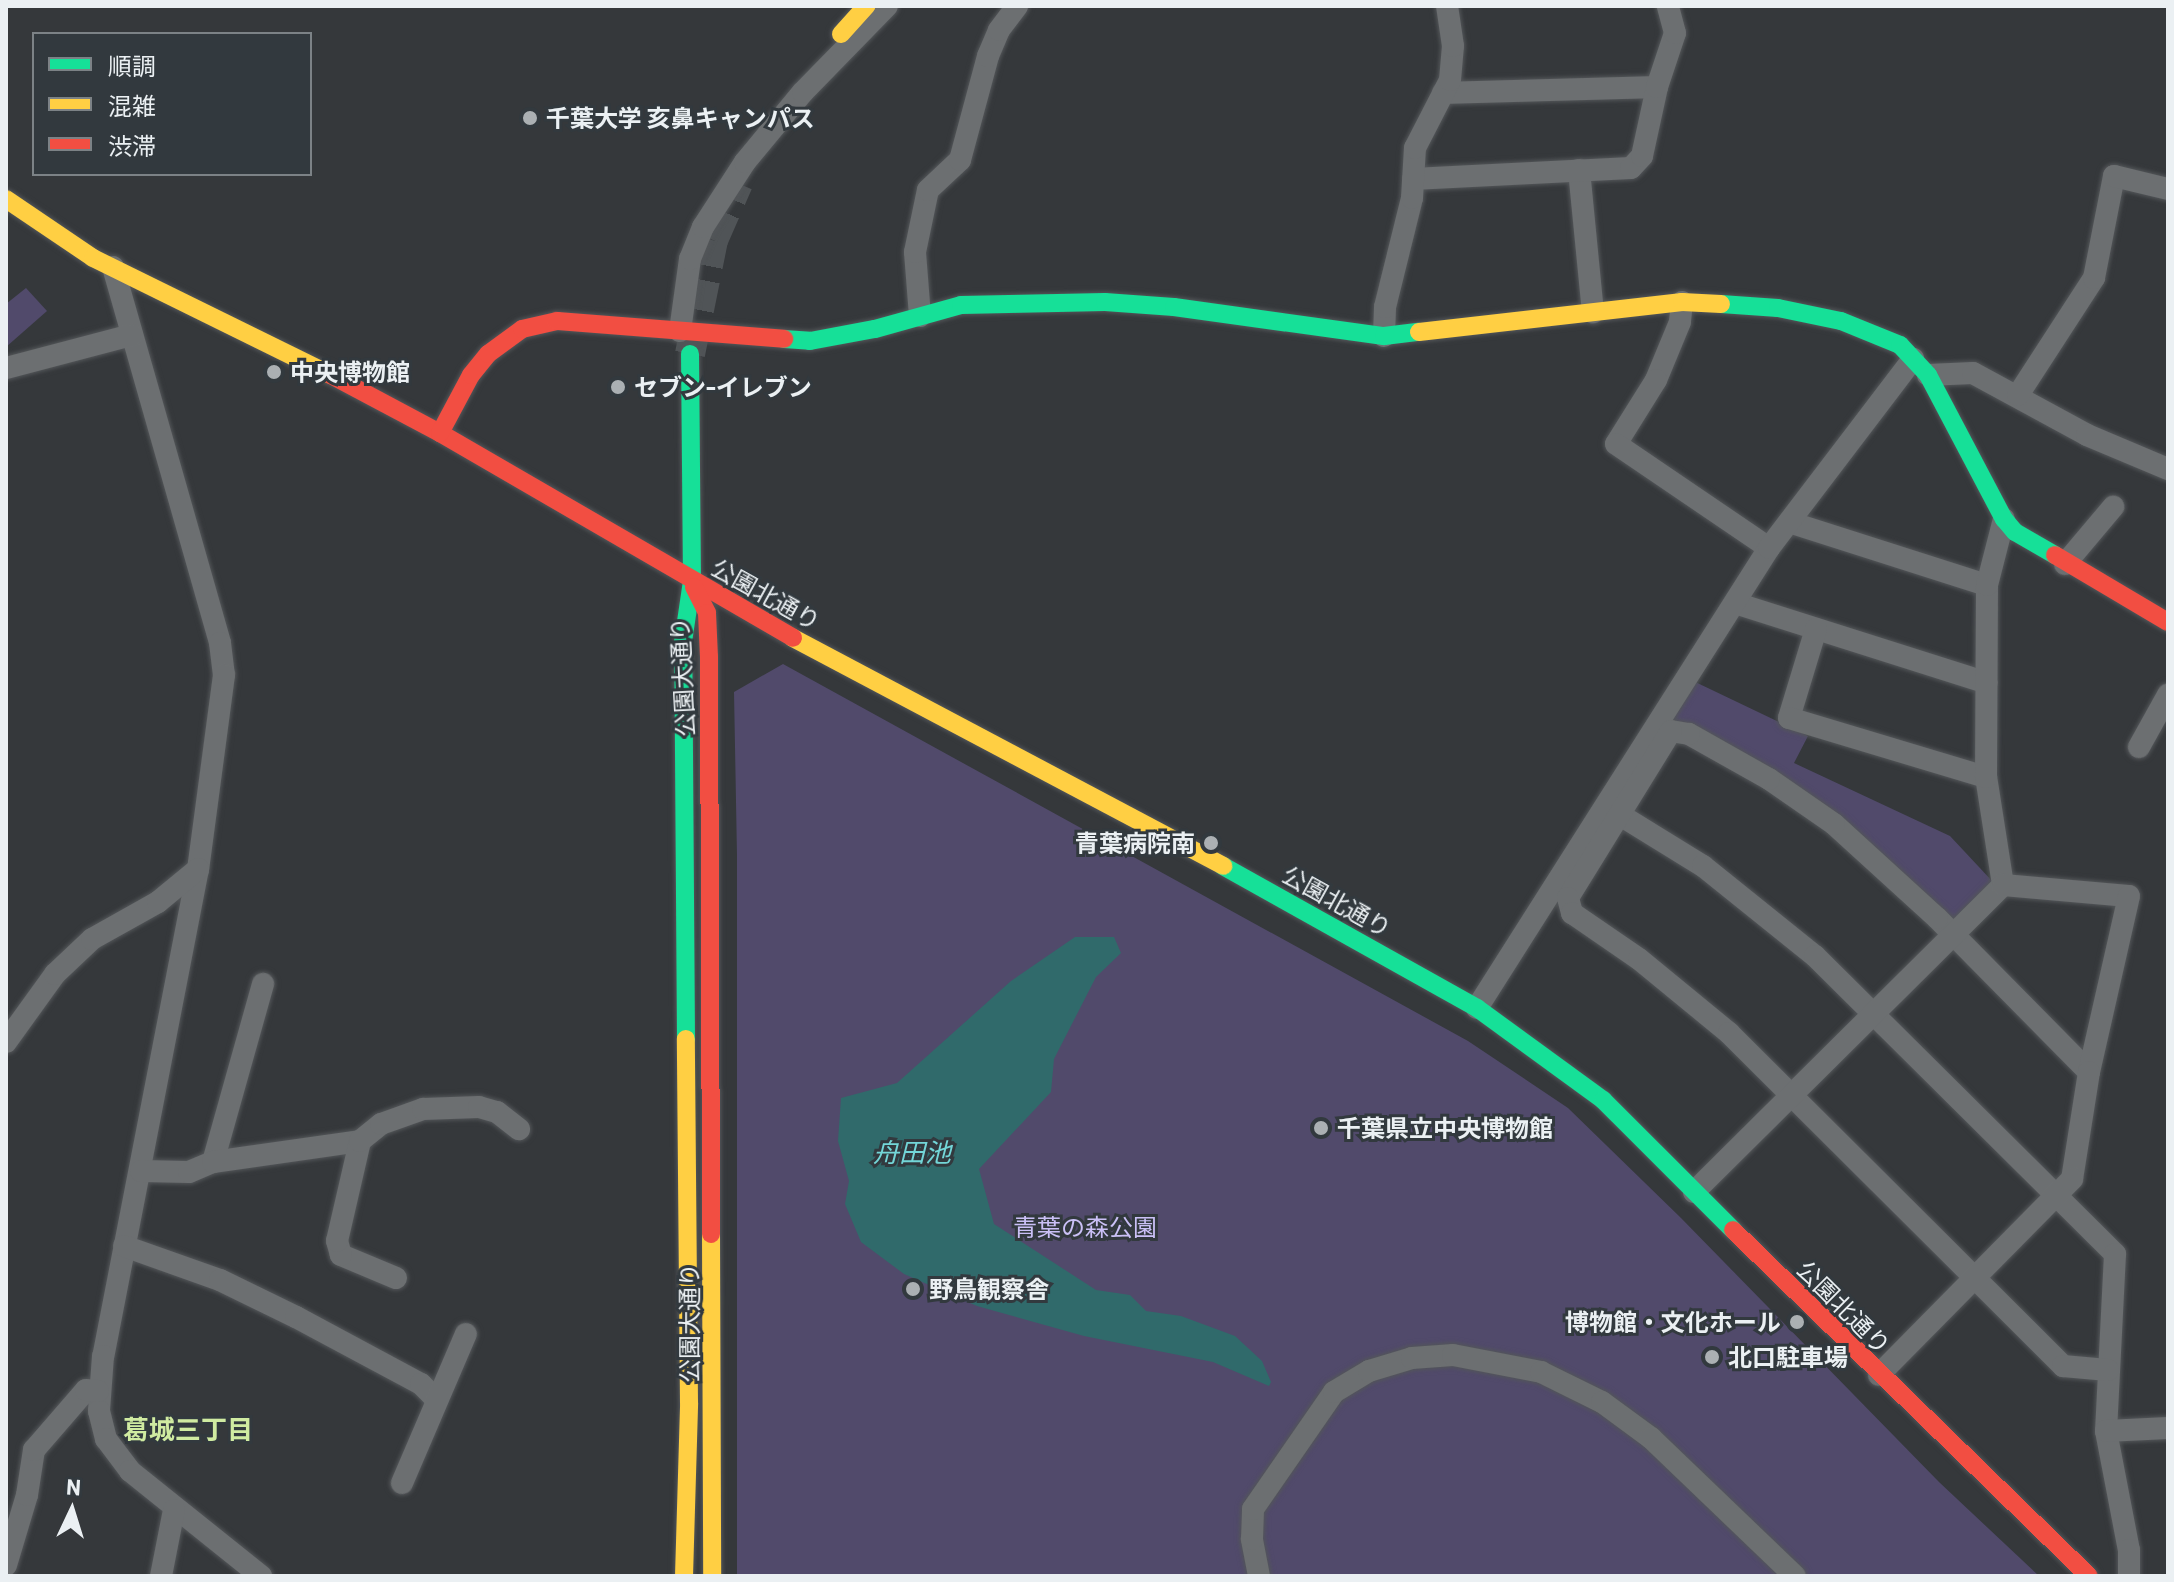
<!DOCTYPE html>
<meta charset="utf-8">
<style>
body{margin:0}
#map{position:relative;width:2174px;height:1582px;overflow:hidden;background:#35383b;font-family:Barlow,"Noto Sans JP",sans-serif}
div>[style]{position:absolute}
.green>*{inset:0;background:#514a6b}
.water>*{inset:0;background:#306a6b}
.secondary-tunnel>*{height:30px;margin-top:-15px;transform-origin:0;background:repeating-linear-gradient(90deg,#505457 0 30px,transparent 0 45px)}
.roads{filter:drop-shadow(0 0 2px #535659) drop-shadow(0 0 2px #535659)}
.street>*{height:22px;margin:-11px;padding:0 11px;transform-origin:11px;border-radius:11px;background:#6c6f71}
.fast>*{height:18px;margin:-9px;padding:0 9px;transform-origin:9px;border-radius:9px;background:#16e098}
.slow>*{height:18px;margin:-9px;padding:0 9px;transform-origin:9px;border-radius:9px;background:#ffcf43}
.jam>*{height:18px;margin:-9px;padding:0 9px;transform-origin:9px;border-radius:9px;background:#f24e42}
.dots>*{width:22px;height:22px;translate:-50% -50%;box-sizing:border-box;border:4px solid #32393e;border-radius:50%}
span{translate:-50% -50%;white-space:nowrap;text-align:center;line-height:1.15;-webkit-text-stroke:6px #32393e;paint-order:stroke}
.poi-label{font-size:24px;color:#ebf0f3;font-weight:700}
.left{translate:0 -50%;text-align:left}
.right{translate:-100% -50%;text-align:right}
.street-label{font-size:24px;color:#ebf0f3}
.park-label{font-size:24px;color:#cac0f6}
.water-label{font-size:26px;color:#73d6d8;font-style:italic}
.neighbourhood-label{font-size:26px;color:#d0eba1;font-weight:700}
.frame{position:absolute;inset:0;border:8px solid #ebf0f3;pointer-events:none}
.legend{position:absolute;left:32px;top:32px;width:280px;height:144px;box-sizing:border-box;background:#32393e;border:2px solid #7c8286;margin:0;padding:10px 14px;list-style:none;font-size:24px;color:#ebf0f3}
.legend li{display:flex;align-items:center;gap:16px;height:40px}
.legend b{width:40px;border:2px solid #7c8286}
.north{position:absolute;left:32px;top:1470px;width:80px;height:80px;-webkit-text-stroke:6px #32393e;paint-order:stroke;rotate:4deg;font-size:22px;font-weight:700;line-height:32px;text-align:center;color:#ebf0f3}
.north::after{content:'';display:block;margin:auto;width:28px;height:36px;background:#ebf0f3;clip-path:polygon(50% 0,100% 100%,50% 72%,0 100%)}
</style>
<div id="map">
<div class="green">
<div style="clip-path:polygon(26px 288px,47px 311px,6px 347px,6px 304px)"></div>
<div style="clip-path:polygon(783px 664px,1468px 1041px,1568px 1108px,1681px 1218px,1939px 1482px,2039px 1576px,737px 1576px,737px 856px,734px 692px)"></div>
<div style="clip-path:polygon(1689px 679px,1808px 736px,1794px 763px,1950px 836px,1993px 882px,1949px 924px,1772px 775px,1667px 716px)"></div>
</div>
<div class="water">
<div style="clip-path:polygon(1075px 937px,1114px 937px,1121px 953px,1096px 977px,1054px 1059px,1051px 1092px,979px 1169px,994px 1224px,1096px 1290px,1130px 1295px,1146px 1311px,1181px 1316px,1235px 1336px,1262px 1361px,1271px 1382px,1269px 1386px,1213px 1362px,1084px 1336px,977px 1306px,904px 1274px,861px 1242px,845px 1204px,849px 1181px,838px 1141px,841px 1098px,897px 1083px,1011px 981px)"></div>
</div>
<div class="secondary-tunnel">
<div style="left:690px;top:354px;width:116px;rotate:-78.6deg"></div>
<div style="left:713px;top:240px;width:62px;rotate:-66.3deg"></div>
</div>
<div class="roads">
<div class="street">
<div style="left:1443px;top:93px;width:214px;rotate:-1.6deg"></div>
<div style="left:1579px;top:170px;width:143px;rotate:84.4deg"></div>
<div style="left:1413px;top:179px;width:218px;rotate:-2.9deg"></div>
<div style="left:1631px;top:168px;width:16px;rotate:-47deg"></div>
<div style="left:1642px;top:156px;width:71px;rotate:-77.7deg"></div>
<div style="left:1657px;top:87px;width:57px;rotate:-71.6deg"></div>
<div style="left:1675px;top:33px;width:28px;rotate:-105deg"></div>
<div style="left:113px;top:267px;width:391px;rotate:74.1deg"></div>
<div style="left:220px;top:643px;width:32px;rotate:83deg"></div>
<div style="left:224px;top:675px;width:196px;rotate:97.6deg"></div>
<div style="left:198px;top:869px;width:496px;rotate:101deg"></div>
<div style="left:103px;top:1356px;width:55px;rotate:94.2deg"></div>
<div style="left:99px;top:1411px;width:29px;rotate:76deg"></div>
<div style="left:106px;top:1439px;width:40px;rotate:53deg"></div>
<div style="left:130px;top:1471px;width:168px;rotate:38.7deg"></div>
<div style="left:1682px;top:302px;width:20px;rotate:96deg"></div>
<div style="left:1680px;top:322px;width:63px;rotate:112.5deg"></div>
<div style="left:1656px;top:380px;width:75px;rotate:122deg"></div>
<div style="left:1616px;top:444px;width:185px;rotate:34.2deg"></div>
<div style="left:920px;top:316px;width:64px;rotate:-94.5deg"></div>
<div style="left:915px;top:252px;width:63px;rotate:-78.2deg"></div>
<div style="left:928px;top:190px;width:44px;rotate:-43.2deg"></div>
<div style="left:960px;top:160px;width:108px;rotate:-74.9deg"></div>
<div style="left:988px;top:56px;width:28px;rotate:-67deg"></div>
<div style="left:999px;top:30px;width:30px;rotate:-53deg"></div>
<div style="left:680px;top:331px;width:73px;rotate:-82.1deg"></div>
<div style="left:690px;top:259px;width:35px;rotate:-68deg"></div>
<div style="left:703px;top:227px;width:77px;rotate:-57.1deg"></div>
<div style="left:745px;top:162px;width:91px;rotate:-50.4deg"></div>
<div style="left:803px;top:92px;width:120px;rotate:-45.7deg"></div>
<div style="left:1384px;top:336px;width:29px;rotate:-88deg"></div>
<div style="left:1385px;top:307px;width:112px;rotate:-76.1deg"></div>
<div style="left:1412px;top:198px;width:50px;rotate:-86.6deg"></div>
<div style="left:1415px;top:148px;width:76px;rotate:-62.8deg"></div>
<div style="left:1450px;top:80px;width:34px;rotate:-85deg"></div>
<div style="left:1453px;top:46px;width:40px;rotate:-98.5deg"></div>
<div style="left:6px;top:368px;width:130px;rotate:-14.7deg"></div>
<div style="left:1928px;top:375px;width:45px;rotate:-2.5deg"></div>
<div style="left:1973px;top:373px;width:130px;rotate:28.5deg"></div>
<div style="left:2087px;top:435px;width:88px;rotate:22.8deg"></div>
<div style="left:2018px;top:395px;width:140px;rotate:-57deg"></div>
<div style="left:2094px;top:278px;width:104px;rotate:-78.9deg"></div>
<div style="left:2114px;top:176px;width:56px;rotate:13.5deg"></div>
<div style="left:1789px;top:522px;width:208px;rotate:17.7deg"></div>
<div style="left:2065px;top:564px;width:75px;rotate:-49.9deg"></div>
<div style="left:1735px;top:603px;width:264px;rotate:17.6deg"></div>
<div style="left:1816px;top:629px;width:93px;rotate:106.9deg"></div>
<div style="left:1789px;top:718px;width:206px;rotate:16.7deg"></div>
<div style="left:2139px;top:747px;width:60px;rotate:-60.9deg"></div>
<div style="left:1620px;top:815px;width:97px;rotate:31.6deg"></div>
<div style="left:1703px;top:866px;width:144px;rotate:38.8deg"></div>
<div style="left:1815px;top:956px;width:423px;rotate:44.8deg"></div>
<div style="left:2115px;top:1254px;width:177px;rotate:92.9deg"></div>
<div style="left:2106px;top:1431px;width:121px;rotate:79.1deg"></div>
<div style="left:2129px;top:1550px;width:26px;rotate:90deg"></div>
<div style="left:2003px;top:885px;width:109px;rotate:-98.9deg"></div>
<div style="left:1986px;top:777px;width:192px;rotate:-89.7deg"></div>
<div style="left:1987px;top:585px;width:68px;rotate:-75.6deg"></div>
<div style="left:1477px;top:1008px;width:545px;rotate:-57.59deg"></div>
<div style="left:1769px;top:548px;width:238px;rotate:-52.7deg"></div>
<div style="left:6px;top:1042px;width:84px;rotate:-54.2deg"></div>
<div style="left:55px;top:974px;width:51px;rotate:-43.4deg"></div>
<div style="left:92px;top:939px;width:76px;rotate:-29.3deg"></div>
<div style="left:158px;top:902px;width:52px;rotate:-39.5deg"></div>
<div style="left:2089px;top:1072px;width:216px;rotate:-134.6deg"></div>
<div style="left:1937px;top:918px;width:139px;rotate:-137.6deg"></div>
<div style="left:1834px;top:824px;width:79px;rotate:-145.3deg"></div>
<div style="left:1769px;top:779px;width:92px;rotate:-150.6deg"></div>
<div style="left:1689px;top:734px;width:18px;rotate:-171deg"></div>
<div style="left:1671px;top:731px;width:196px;rotate:121.7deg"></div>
<div style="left:1568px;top:898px;width:16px;rotate:75deg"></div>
<div style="left:1572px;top:913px;width:81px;rotate:34.5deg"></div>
<div style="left:1639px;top:959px;width:117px;rotate:39.4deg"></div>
<div style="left:1729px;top:1033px;width:472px;rotate:44.9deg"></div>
<div style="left:2063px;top:1366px;width:45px;rotate:5.1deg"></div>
<div style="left:213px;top:1162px;width:185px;rotate:-74.3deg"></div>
<div style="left:141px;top:1171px;width:48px;rotate:1.2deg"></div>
<div style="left:189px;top:1172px;width:26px;rotate:-23deg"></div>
<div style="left:213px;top:1162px;width:148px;rotate:-8.1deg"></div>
<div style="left:1694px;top:1192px;width:436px;rotate:-44.8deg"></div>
<div style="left:2003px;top:885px;width:126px;rotate:5deg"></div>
<div style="left:2129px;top:896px;width:180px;rotate:102.8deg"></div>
<div style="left:2089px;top:1072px;width:108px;rotate:99deg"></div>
<div style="left:2072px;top:1179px;width:275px;rotate:134.6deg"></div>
<div style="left:124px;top:1246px;width:102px;rotate:19.5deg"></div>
<div style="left:220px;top:1280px;width:85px;rotate:26deg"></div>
<div style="left:296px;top:1317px;width:142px;rotate:28.2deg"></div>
<div style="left:421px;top:1384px;width:21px;rotate:45deg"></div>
<div style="left:396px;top:1278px;width:60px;rotate:-157.3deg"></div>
<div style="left:341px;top:1255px;width:15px;rotate:-106deg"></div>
<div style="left:337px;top:1241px;width:103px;rotate:-77deg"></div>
<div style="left:360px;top:1141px;width:27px;rotate:-39deg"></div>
<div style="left:381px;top:1124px;width:45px;rotate:-19.7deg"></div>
<div style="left:423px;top:1109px;width:56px;rotate:-2deg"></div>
<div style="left:479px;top:1107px;width:19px;rotate:16deg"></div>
<div style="left:497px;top:1112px;width:28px;rotate:38deg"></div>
<div style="left:2106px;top:1431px;width:62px;rotate:-2.8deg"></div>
<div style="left:402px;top:1483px;width:162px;rotate:-66.8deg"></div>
<div style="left:6px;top:1565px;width:73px;rotate:-73.3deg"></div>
<div style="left:27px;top:1495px;width:46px;rotate:-81.2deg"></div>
<div style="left:34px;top:1450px;width:79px;rotate:-49.1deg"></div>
<div style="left:86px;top:1390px;width:12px;rotate:5deg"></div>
<div style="left:161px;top:1576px;width:67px;rotate:-78.9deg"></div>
<div style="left:1259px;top:1576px;width:38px;rotate:-101deg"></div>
<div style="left:1252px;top:1539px;width:30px;rotate:-88deg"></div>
<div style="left:1253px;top:1509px;width:142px;rotate:-55.3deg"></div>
<div style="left:1334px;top:1392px;width:41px;rotate:-31deg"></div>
<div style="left:1369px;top:1371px;width:45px;rotate:-16.8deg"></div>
<div style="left:1412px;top:1358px;width:41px;rotate:-4.2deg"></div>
<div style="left:1453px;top:1355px;width:90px;rotate:10.9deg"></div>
<div style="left:1541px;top:1372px;width:68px;rotate:26.2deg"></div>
<div style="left:1602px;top:1402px;width:61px;rotate:36.3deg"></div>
<div style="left:1651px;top:1438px;width:199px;rotate:43.8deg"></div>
</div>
<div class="fast">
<div style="left:1721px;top:304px;width:57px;rotate:4deg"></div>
<div style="left:1778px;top:308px;width:64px;rotate:11.7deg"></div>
<div style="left:1841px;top:321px;width:64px;rotate:22.1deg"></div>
<div style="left:1900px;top:345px;width:41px;rotate:47deg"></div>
<div style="left:1928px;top:375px;width:163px;rotate:62.2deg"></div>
<div style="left:2004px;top:519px;width:17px;rotate:50deg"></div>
<div style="left:2015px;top:532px;width:46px;rotate:29.9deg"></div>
<div style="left:784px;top:339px;width:26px;rotate:4deg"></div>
<div style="left:810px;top:341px;width:66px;rotate:-10.5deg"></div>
<div style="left:875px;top:329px;width:89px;rotate:-15.6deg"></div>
<div style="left:961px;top:305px;width:144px;rotate:-1.2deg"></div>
<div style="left:1105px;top:302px;width:69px;rotate:4.1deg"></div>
<div style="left:1174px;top:307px;width:212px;rotate:7.9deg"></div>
<div style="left:1384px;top:336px;width:35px;rotate:-7deg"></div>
<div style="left:1223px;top:866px;width:291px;rotate:29.2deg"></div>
<div style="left:1477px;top:1008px;width:156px;rotate:36.1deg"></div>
<div style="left:1603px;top:1100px;width:184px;rotate:45deg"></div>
<div style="left:686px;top:1039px;width:397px;rotate:-90.4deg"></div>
<div style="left:683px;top:642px;width:62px;rotate:-81.6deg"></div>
<div style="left:692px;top:581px;width:227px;rotate:-90.5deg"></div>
</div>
<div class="slow">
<div style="left:841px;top:34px;width:38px;rotate:-48deg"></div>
<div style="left:6px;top:199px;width:105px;rotate:34.1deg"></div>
<div style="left:93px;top:258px;width:263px;rotate:26.2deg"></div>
<div style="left:1419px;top:332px;width:265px;rotate:-6.5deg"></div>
<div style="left:1682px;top:302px;width:39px;rotate:3deg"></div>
<div style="left:793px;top:638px;width:487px;rotate:27.9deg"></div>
<div style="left:711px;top:1234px;width:342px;rotate:89.8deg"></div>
<div style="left:684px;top:1576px;width:173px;rotate:-88.3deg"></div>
<div style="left:689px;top:1403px;width:364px;rotate:-90.5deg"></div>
</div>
<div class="jam">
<div style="left:329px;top:374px;width:126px;rotate:28deg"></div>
<div style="left:440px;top:433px;width:408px;rotate:30.1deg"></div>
<div style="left:440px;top:433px;width:66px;rotate:-61.9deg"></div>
<div style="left:471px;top:375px;width:27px;rotate:-51deg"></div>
<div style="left:488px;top:354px;width:42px;rotate:-36.3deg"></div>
<div style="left:522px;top:329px;width:36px;rotate:-13deg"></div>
<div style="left:557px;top:321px;width:228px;rotate:4.5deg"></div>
<div style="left:2055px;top:555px;width:131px;rotate:30.7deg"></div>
<div style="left:694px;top:587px;width:29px;rotate:63deg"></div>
<div style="left:707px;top:613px;width:44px;rotate:87.4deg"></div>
<div style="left:709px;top:657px;width:577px;rotate:89.8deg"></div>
<div style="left:1733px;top:1230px;width:496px;rotate:44.2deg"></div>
</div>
</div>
<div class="dots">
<div style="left:530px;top:118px;background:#abb0b3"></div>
<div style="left:274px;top:372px;background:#abb0b3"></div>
<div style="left:618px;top:387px;background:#abb0b3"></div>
<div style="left:1211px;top:843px;background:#abb0b3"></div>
<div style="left:1321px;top:1128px;background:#abb0b3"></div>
<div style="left:913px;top:1289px;background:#abb0b3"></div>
<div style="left:1797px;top:1322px;background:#abb0b3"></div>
<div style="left:1712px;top:1357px;background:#abb0b3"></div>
</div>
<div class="poi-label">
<span class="left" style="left:546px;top:118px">千葉大学 亥鼻キャンパス</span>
<span class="left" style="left:290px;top:372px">中央博物館</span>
<span class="left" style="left:634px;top:387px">セブン-イレブン</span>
<span class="right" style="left:1195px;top:843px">青葉病院南</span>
<span class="left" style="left:1337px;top:1128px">千葉県立中央博物館</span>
<span class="left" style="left:929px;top:1289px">野鳥観察舎</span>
<span class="right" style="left:1781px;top:1322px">博物館・文化ホール</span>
<span class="left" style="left:1728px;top:1357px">北口駐車場</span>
</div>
<div class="street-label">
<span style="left:766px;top:594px;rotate:29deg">公園北通り</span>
<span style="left:682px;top:677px;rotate:-93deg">公園大通り</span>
<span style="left:1337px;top:901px;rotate:29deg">公園北通り</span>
<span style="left:1844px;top:1307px;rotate:45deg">公園北通り</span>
<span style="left:689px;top:1323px;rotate:-90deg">公園大通り</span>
</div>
<div class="park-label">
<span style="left:1085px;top:1227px">青葉の森公園</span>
</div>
<div class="water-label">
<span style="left:912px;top:1152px">舟田池</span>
</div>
<div class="neighbourhood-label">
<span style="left:188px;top:1429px">葛城三丁目</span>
</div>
<div class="frame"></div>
<ul class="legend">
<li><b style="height:10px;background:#16e098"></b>順調</li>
<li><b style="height:10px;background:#ffcf43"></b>混雑</li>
<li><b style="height:10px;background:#f24e42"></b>渋滞</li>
</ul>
<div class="north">N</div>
</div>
